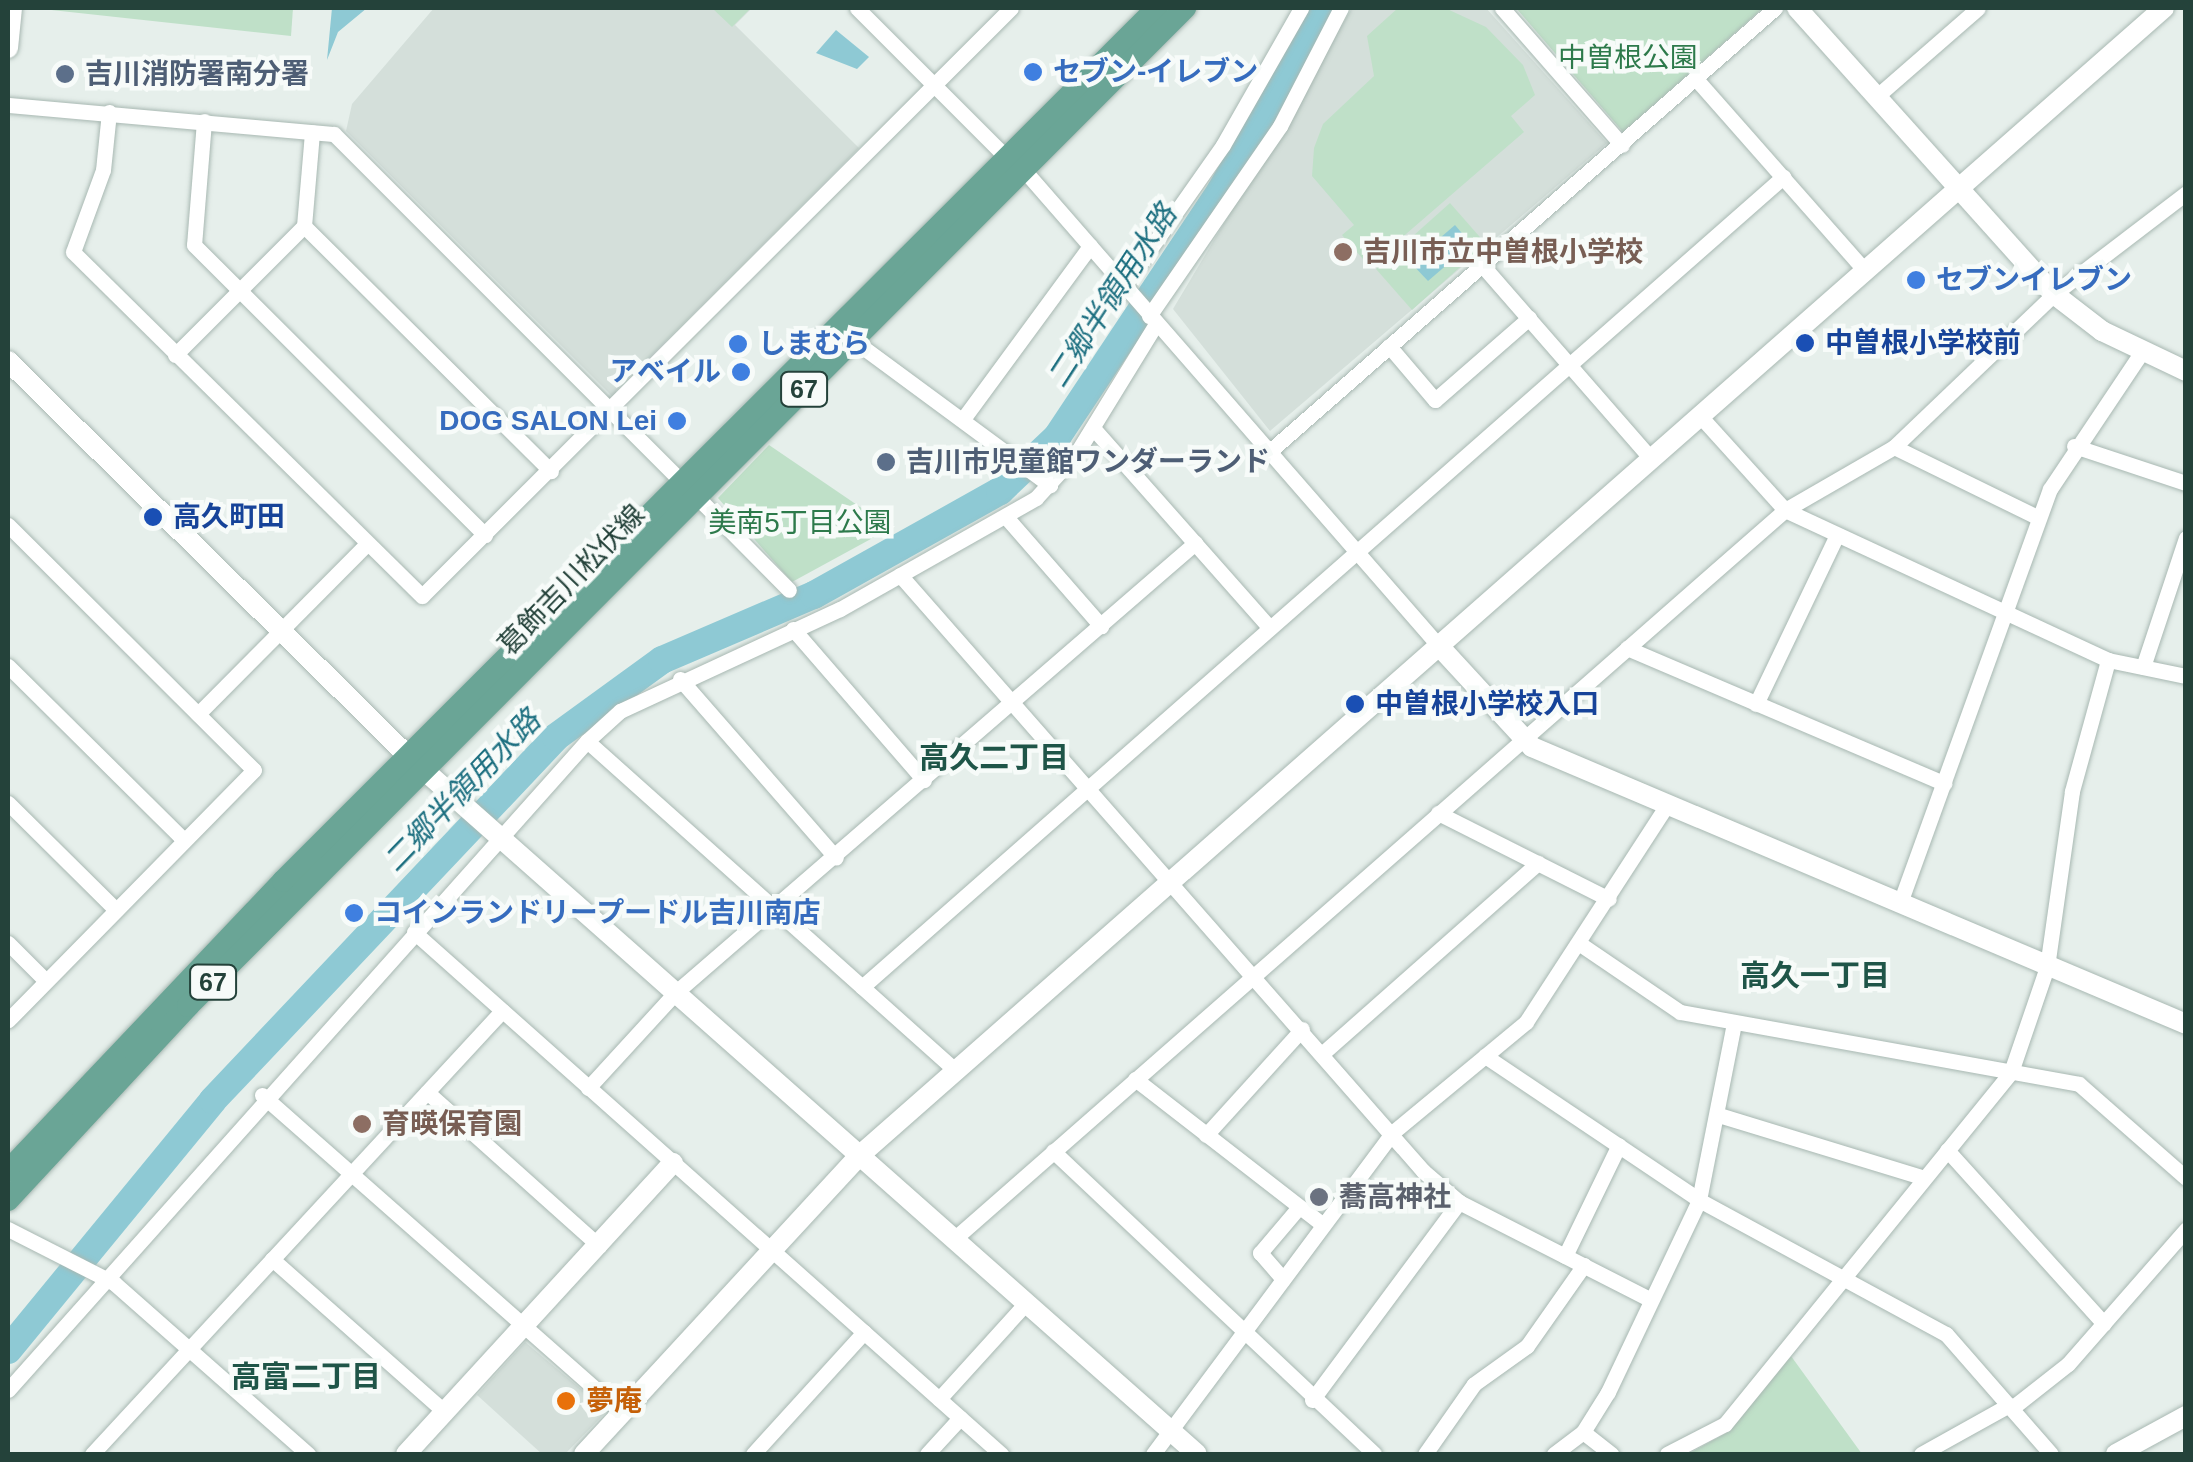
<!DOCTYPE html>
<meta charset="utf-8">
<style>
body{margin:0}
#map{position:relative;width:2193px;height:1462px;overflow:hidden;background:#e6efeb;font-family:Arial,"Noto Sans JP",sans-serif}
div>[style]{position:absolute}
.built>*{inset:0;background:#d4dfda}
.green>*{inset:0;background:#bfe0c8}
.water>*{inset:0;background:#8ec9d4}
.river>*{height:28px;margin:-14px;padding:0 14px;transform-origin:14px;border-radius:14px;background:#8ec9d4}
.roads{filter:drop-shadow(0 0 2px #a8b8b2) drop-shadow(0 0 2px #a8b8b2)}
.street>*{height:15px;margin:-7.5px;padding:0 7.5px;transform-origin:7.5px;border-radius:7.5px;background:#fff}
.secondary>*{height:20px;margin:-10px;padding:0 10px;transform-origin:10px;border-radius:10px;background:#fff}
.primary>*{height:22px;margin:-11px;padding:0 11px;transform-origin:11px;border-radius:11px;background:#6aa596}
.dots>*{width:28px;height:28px;translate:-50% -50%;box-sizing:border-box;border:5px solid #f7fbf9;border-radius:50%}
span{translate:-50% -50%;white-space:nowrap;text-align:center;line-height:1.15;-webkit-text-stroke:9px #f7fbf9;paint-order:stroke}
.shield-label span{padding:2px 8px;background:#f7fbf9;border:2px solid;border-radius:8px;-webkit-text-stroke-width:0}
.shield-label{font-size:25px;color:#24423a;font-weight:700}
.park-label{font-size:28px;color:#2d7a4b}
.shop-label{font-size:28px;color:#366cbe;font-weight:700}
.left{translate:0 -50%;text-align:left}
.right{translate:-100% -50%;text-align:right}
.service-label{font-size:28px;color:#4e5e75;font-weight:700}
.education-label{font-size:28px;color:#785e54;font-weight:700}
.transit-label{font-size:28px;color:#164399;font-weight:700}
.street-label{font-size:28px;color:#24423a}
.worship-label{font-size:28px;color:#5b616d;font-weight:700}
.food-label{font-size:28px;color:#c56008;font-weight:700}
.water-label{font-size:30px;color:#1c6f80;font-style:italic}
.neighbourhood-label{font-size:30px;color:#1f5548;font-weight:700}
.frame{position:absolute;inset:0;border:10px solid #24423a;pointer-events:none}
</style>
<div id="map">
<div class="built">
<div style="clip-path:polygon(434px 8px,752px 8px,735px 25px,859px 148px,616px 391px,618px 402px,346px 131px,352px 104px)"></div>
<div style="clip-path:polygon(1352px 8px,1486px 8px,1607px 143px,1270px 431px,1173px 309px)"></div>
<div style="clip-path:polygon(525px 1342px,607px 1411px,565px 1454px,542px 1454px,477px 1395px)"></div>
</div>
<div class="green">
<div style="clip-path:polygon(33px 8px,293px 8px,291px 36px)"></div>
<div style="clip-path:polygon(712px 8px,751px 8px,732px 27px)"></div>
<div style="clip-path:polygon(1398px 8px,1445px 8px,1486px 27px,1523px 65px,1535px 95px,1511px 116px,1524px 132px,1369px 266px,1342px 235px,1354px 225px,1312px 176px,1314px 148px,1323px 124px,1374px 76px,1367px 36px)"></div>
<div style="clip-path:polygon(1516px 8px,1763px 8px,1623px 132px)"></div>
<div style="clip-path:polygon(1450px 203px,1486px 244px,1412px 310px,1376px 269px)"></div>
<div style="clip-path:polygon(769px 445px,891px 528px,792px 582px,718px 498px)"></div>
<div style="clip-path:polygon(1791px 1356px,1862px 1454px,1688px 1454px,1730px 1431px)"></div>
</div>
<div class="water">
<div style="clip-path:polygon(332px 8px,367px 8px,338px 32px,327px 60px)"></div>
<div style="clip-path:polygon(836px 30px,869px 57px,857px 69px,816px 53px)"></div>
<div style="clip-path:polygon(1455px 225px,1471px 244px,1428px 281px,1411px 263px)"></div>
</div>
<div class="river">
<div style="left:8px;top:1350px;width:323px;rotate:-50.6deg"></div>
<div style="left:213px;top:1100px;width:499px;rotate:-46.6deg"></div>
<div style="left:556px;top:737px;width:131px;rotate:-36deg"></div>
<div style="left:662px;top:660px;width:165px;rotate:-23.2deg"></div>
<div style="left:814px;top:595px;width:213px;rotate:-29.2deg"></div>
<div style="left:1000px;top:491px;width:79px;rotate:-43.5deg"></div>
<div style="left:1057px;top:437px;width:296px;rotate:-56.4deg"></div>
<div style="left:1221px;top:190px;width:210px;rotate:-60deg"></div>
</div>
<div class="roads">
<div class="street">
<div style="left:857px;top:8px;width:212px;rotate:45deg"></div>
<div style="left:1502px;top:8px;width:182px;rotate:48.8deg"></div>
<div style="left:1696px;top:79px;width:257px;rotate:48.6deg"></div>
<div style="left:1876px;top:97px;width:135px;rotate:-41.1deg"></div>
<div style="left:8px;top:105px;width:327px;rotate:5.1deg"></div>
<div style="left:334px;top:134px;width:494px;rotate:45deg"></div>
<div style="left:109px;top:112px;width:58px;rotate:95.9deg"></div>
<div style="left:103px;top:170px;width:87px;rotate:110.1deg"></div>
<div style="left:73px;top:252px;width:490px;rotate:44.6deg"></div>
<div style="left:422px;top:596px;width:832px;rotate:-44.95deg"></div>
<div style="left:204px;top:121px;width:124px;rotate:94.6deg"></div>
<div style="left:194px;top:245px;width:411px;rotate:44.9deg"></div>
<div style="left:1023px;top:169px;width:633px;rotate:48.91deg"></div>
<div style="left:304px;top:226px;width:348px;rotate:44.8deg"></div>
<div style="left:1482px;top:265px;width:257px;rotate:48.9deg"></div>
<div style="left:1124px;top:286px;width:172px;rotate:-54.9deg"></div>
<div style="left:1223px;top:145px;width:158px;rotate:-60.3deg"></div>
<div style="left:1149px;top:316px;width:231px;rotate:-55.4deg"></div>
<div style="left:1280px;top:126px;width:133px;rotate:-62.7deg"></div>
<div style="left:853px;top:340px;width:245px;rotate:36.4deg"></div>
<div style="left:1389px;top:346px;width:71px;rotate:49.6deg"></div>
<div style="left:1435px;top:400px;width:125px;rotate:-41.1deg"></div>
<div style="left:175px;top:355px;width:182px;rotate:-45deg"></div>
<div style="left:304px;top:226px;width:94px;rotate:-85.1deg"></div>
<div style="left:1701px;top:417px;width:125px;rotate:47.9deg"></div>
<div style="left:1785px;top:510px;width:356px;rotate:24.9deg"></div>
<div style="left:2108px;top:660px;width:80px;rotate:11.6deg"></div>
<div style="left:963px;top:419px;width:215px;rotate:-53.7deg"></div>
<div style="left:1093px;top:428px;width:266px;rotate:48.5deg"></div>
<div style="left:2074px;top:446px;width:118px;rotate:18.3deg"></div>
<div style="left:1894px;top:447px;width:161px;rotate:26.1deg"></div>
<div style="left:1270px;top:451px;width:672px;rotate:-41.26deg"></div>
<div style="left:696px;top:496px;width:132px;rotate:45.3deg"></div>
<div style="left:1006px;top:517px;width:145px;rotate:48.9deg"></div>
<div style="left:8px;top:525px;width:347px;rotate:44.9deg"></div>
<div style="left:254px;top:770px;width:351px;rotate:134.5deg"></div>
<div style="left:900px;top:575px;width:793px;rotate:48.73deg"></div>
<div style="left:1423px;top:1171px;width:48px;rotate:40.7deg"></div>
<div style="left:1459px;top:1202px;width:213px;rotate:27deg"></div>
<div style="left:793px;top:629px;width:200px;rotate:49.1deg"></div>
<div style="left:1627px;top:648px;width:345px;rotate:23.1deg"></div>
<div style="left:8px;top:666px;width:247px;rotate:44.7deg"></div>
<div style="left:2143px;top:667px;width:136px;rotate:-71.6deg"></div>
<div style="left:680px;top:679px;width:237px;rotate:48.9deg"></div>
<div style="left:1756px;top:704px;width:187px;rotate:-64.4deg"></div>
<div style="left:198px;top:714px;width:238px;rotate:-45.2deg"></div>
<div style="left:587px;top:741px;width:494px;rotate:41.8deg"></div>
<div style="left:8px;top:803px;width:149px;rotate:44.7deg"></div>
<div style="left:1438px;top:813px;width:191px;rotate:26.7deg"></div>
<div style="left:1900px;top:903px;width:440px;rotate:-70.1deg"></div>
<div style="left:2050px;top:489px;width:164px;rotate:-56.2deg"></div>
<div style="left:414px;top:932px;width:786px;rotate:41.65deg"></div>
<div style="left:8px;top:943px;width:52px;rotate:45deg"></div>
<div style="left:1580px;top:944px;width:121px;rotate:34.2deg"></div>
<div style="left:1680px;top:1012px;width:405px;rotate:10.2deg"></div>
<div style="left:2079px;top:1084px;width:142px;rotate:41.3deg"></div>
<div style="left:862px;top:987px;width:1227px;rotate:-41.33deg"></div>
<div style="left:1323px;top:1053px;width:287px;rotate:-41.5deg"></div>
<div style="left:1485px;top:1056px;width:258px;rotate:33.9deg"></div>
<div style="left:1699px;top:1200px;width:281px;rotate:28.5deg"></div>
<div style="left:1946px;top:1334px;width:159px;rotate:48.8deg"></div>
<div style="left:1135px;top:1079px;width:238px;rotate:37.8deg"></div>
<div style="left:588px;top:1088px;width:129px;rotate:-47.5deg"></div>
<div style="left:675px;top:993px;width:688px;rotate:-40.87deg"></div>
<div style="left:427px;top:1092px;width:231px;rotate:41.8deg"></div>
<div style="left:262px;top:1095px;width:481px;rotate:41.4deg"></div>
<div style="left:1722px;top:1116px;width:209px;rotate:17deg"></div>
<div style="left:1206px;top:1135px;width:143px;rotate:-47.8deg"></div>
<div style="left:1947px;top:1150px;width:234px;rotate:47.9deg"></div>
<div style="left:1053px;top:1151px;width:441px;rotate:43.3deg"></div>
<div style="left:8px;top:1229px;width:119px;rotate:27deg"></div>
<div style="left:114px;top:1283px;width:259px;rotate:41.4deg"></div>
<div style="left:954px;top:1239px;width:1105px;rotate:-41.26deg"></div>
<div style="left:1785px;top:510px;width:126px;rotate:-30deg"></div>
<div style="left:1894px;top:447px;width:221px;rotate:-43.7deg"></div>
<div style="left:2054px;top:294px;width:166px;rotate:-37.4deg"></div>
<div style="left:1565px;top:1256px;width:123px;rotate:-64.1deg"></div>
<div style="left:272px;top:1259px;width:231px;rotate:41.5deg"></div>
<div style="left:1283px;top:1279px;width:35px;rotate:-131deg"></div>
<div style="left:1260px;top:1253px;width:60px;rotate:-49.7deg"></div>
<div style="left:8px;top:1390px;width:870px;rotate:-48.26deg"></div>
<div style="left:587px;top:741px;width:45px;rotate:-42.3deg"></div>
<div style="left:620px;top:711px;width:242px;rotate:-24.9deg"></div>
<div style="left:840px;top:609px;width:225px;rotate:-29.5deg"></div>
<div style="left:1036px;top:498px;width:59px;rotate:-47.7deg"></div>
<div style="left:1076px;top:454px;width:153px;rotate:-58.4deg"></div>
<div style="left:939px;top:1399px;width:131px;rotate:-47.8deg"></div>
<div style="left:1312px;top:1400px;width:247px;rotate:-53.4deg"></div>
<div style="left:2012px;top:1408px;width:71px;rotate:-38.2deg"></div>
<div style="left:2068px;top:1364px;width:179px;rotate:-48.8deg"></div>
<div style="left:1583px;top:1432px;width:36px;rotate:38deg"></div>
<div style="left:92px;top:1454px;width:604px;rotate:-47.22deg"></div>
<div style="left:753px;top:1454px;width:165px;rotate:-47.7deg"></div>
<div style="left:927px;top:1454px;width:49px;rotate:-47.5deg"></div>
<div style="left:1153px;top:1454px;width:400px;rotate:-53.3deg"></div>
<div style="left:1392px;top:1133px;width:174px;rotate:-39.6deg"></div>
<div style="left:1526px;top:1022px;width:259px;rotate:-57deg"></div>
<div style="left:1425px;top:1454px;width:85px;rotate:-55deg"></div>
<div style="left:1474px;top:1384px;width:65px;rotate:-35.6deg"></div>
<div style="left:1527px;top:1346px;width:99px;rotate:-54.9deg"></div>
<div style="left:1554px;top:1454px;width:36px;rotate:-37deg"></div>
<div style="left:1583px;top:1432px;width:47px;rotate:-58deg"></div>
<div style="left:1608px;top:1392px;width:212px;rotate:-64.6deg"></div>
<div style="left:1699px;top:1200px;width:180px;rotate:-78.8deg"></div>
<div style="left:1667px;top:1454px;width:65px;rotate:-27.3deg"></div>
<div style="left:1725px;top:1424px;width:454px;rotate:-50.9deg"></div>
<div style="left:2011px;top:1072px;width:111px;rotate:-71.1deg"></div>
<div style="left:2047px;top:967px;width:178px;rotate:-81.9deg"></div>
<div style="left:2072px;top:791px;width:136px;rotate:-74.6deg"></div>
<div style="left:1921px;top:1454px;width:101px;rotate:-29.1deg"></div>
</div>
<div class="secondary">
<div style="left:1797px;top:8px;width:385px;rotate:48.1deg"></div>
<div style="left:2054px;top:294px;width:61px;rotate:37.6deg"></div>
<div style="left:2102px;top:331px;width:93px;rotate:25.5deg"></div>
<div style="left:8px;top:48px;width:40px;rotate:-84.3deg"></div>
<div style="left:8px;top:361px;width:562px;rotate:44.64deg"></div>
<div style="left:408px;top:756px;width:1053px;rotate:41.5deg"></div>
<div style="left:1439px;top:646px;width:137px;rotate:47.4deg"></div>
<div style="left:1532px;top:747px;width:710px;rotate:22.95deg"></div>
<div style="left:406px;top:1454px;width:395px;rotate:-47.5deg"></div>
<div style="left:584px;top:1454px;width:405px;rotate:-47.3deg"></div>
<div style="left:859px;top:1156px;width:1738px;rotate:-41.34deg"></div>
<div style="left:2116px;top:1454px;width:80px;rotate:-28.5deg"></div>
</div>
<div class="primary">
<div style="left:8px;top:1171px;width:400px;rotate:-46.5deg"></div>
<div style="left:283px;top:881px;width:1235px;rotate:-44.97deg"></div>
<div style="left:8px;top:1200px;width:265px;rotate:-47.1deg"></div>
<div style="left:188px;top:1006px;width:1411px;rotate:-45.03deg"></div>
</div>
</div>
<div class="dots">
<div style="left:1033px;top:72px;background:#3f7fe0"></div>
<div style="left:65px;top:74px;background:#5c6f8a"></div>
<div style="left:1343px;top:252px;background:#8d6e63"></div>
<div style="left:1916px;top:280px;background:#3f7fe0"></div>
<div style="left:1805px;top:343px;background:#1a4fb4"></div>
<div style="left:738px;top:344px;background:#3f7fe0"></div>
<div style="left:741px;top:372px;background:#3f7fe0"></div>
<div style="left:677px;top:421px;background:#3f7fe0"></div>
<div style="left:886px;top:462px;background:#5c6f8a"></div>
<div style="left:153px;top:517px;background:#1a4fb4"></div>
<div style="left:1355px;top:704px;background:#1a4fb4"></div>
<div style="left:354px;top:913px;background:#3f7fe0"></div>
<div style="left:362px;top:1124px;background:#8d6e63"></div>
<div style="left:1319px;top:1197px;background:#6b7280"></div>
<div style="left:566px;top:1401px;background:#e8710a"></div>
</div>
<div class="shield-label">
<span style="left:804px;top:389px">67</span>
<span style="left:213px;top:982px">67</span>
</div>
<div class="park-label">
<span style="left:1628px;top:58px">中曽根公園</span>
<span style="left:800px;top:523px">美南5丁目公園</span>
</div>
<div class="shop-label">
<span class="left" style="left:1053px;top:72px">セブン-イレブン</span>
<span class="left" style="left:1936px;top:280px">セブンイレブン</span>
<span class="left" style="left:758px;top:344px">しまむら</span>
<span class="right" style="left:721px;top:372px">アベイル</span>
<span class="right" style="left:657px;top:421px">DOG SALON Lei</span>
<span class="left" style="left:374px;top:913px">コインランドリープードル吉川南店</span>
</div>
<div class="service-label">
<span class="left" style="left:85px;top:74px">吉川消防署南分署</span>
<span class="left" style="left:906px;top:462px">吉川市児童館ワンダーランド</span>
</div>
<div class="education-label">
<span class="left" style="left:1363px;top:252px">吉川市立中曽根小学校</span>
<span class="left" style="left:382px;top:1124px">育暎保育園</span>
</div>
<div class="transit-label">
<span class="left" style="left:1825px;top:343px">中曽根小学校前</span>
<span class="left" style="left:173px;top:517px">高久町田</span>
<span class="left" style="left:1375px;top:704px">中曽根小学校入口</span>
</div>
<div class="street-label">
<span style="left:572px;top:580px;rotate:-46deg">葛飾吉川松伏線</span>
</div>
<div class="worship-label">
<span class="left" style="left:1339px;top:1197px">蕎高神社</span>
</div>
<div class="food-label">
<span class="left" style="left:586px;top:1401px">夢庵</span>
</div>
<div class="water-label">
<span style="left:1112px;top:296px;rotate:-57deg">二郷半領用水路</span>
<span style="left:462px;top:791px;rotate:-46deg">二郷半領用水路</span>
</div>
<div class="neighbourhood-label">
<span style="left:994px;top:758px">高久二丁目</span>
<span style="left:1815px;top:976px">高久一丁目</span>
<span style="left:306px;top:1377px">高富二丁目</span>
</div>
<div class="frame"></div>
</div>
